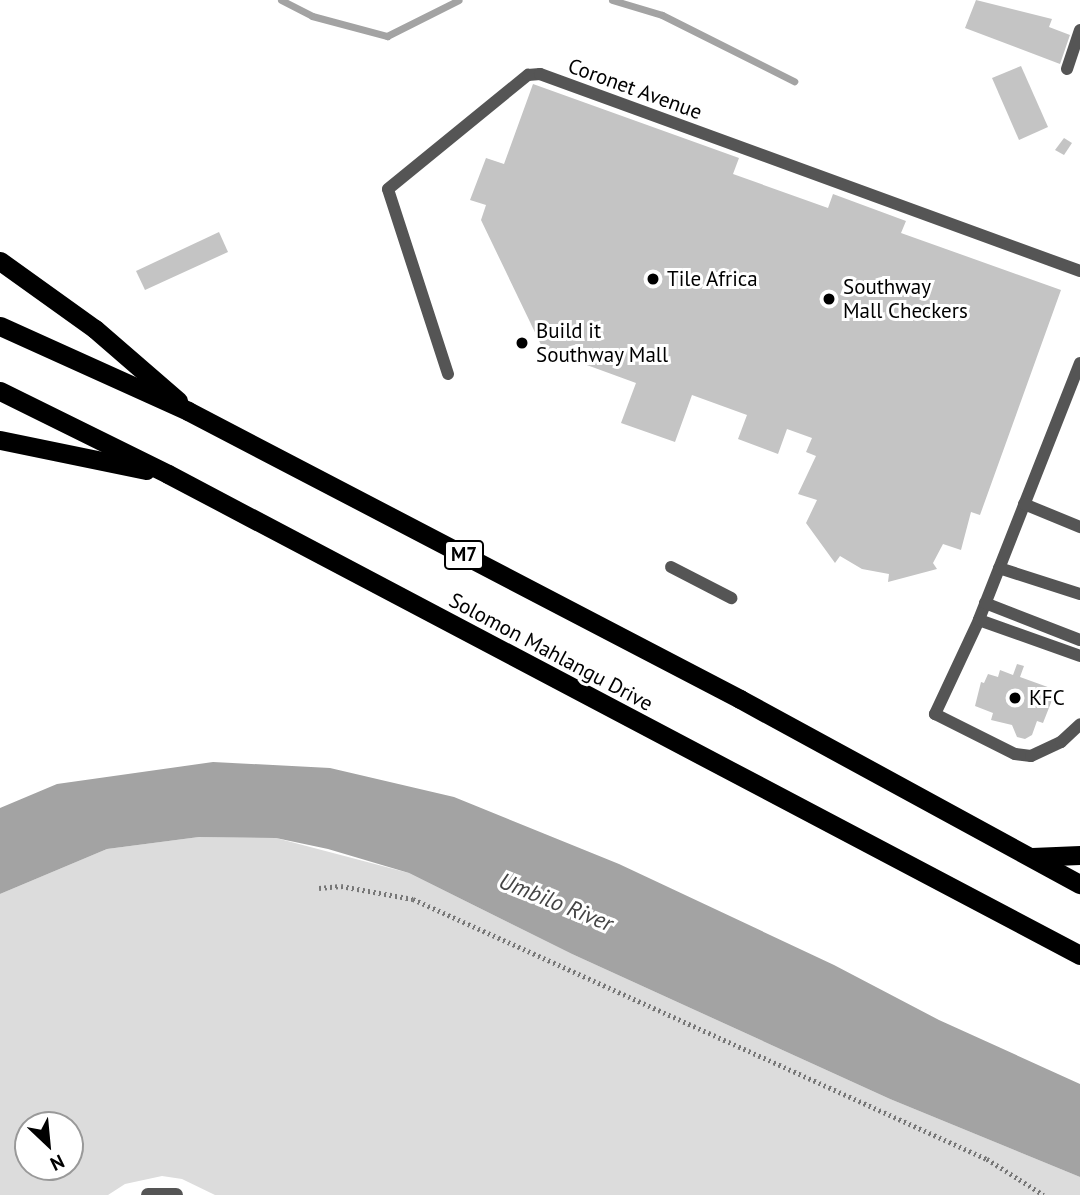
<!DOCTYPE html>
<style>
body{margin:0}
#map{position:relative;width:1080px;height:1195px;overflow:hidden;background:#fff;font-family:"PT Sans",sans-serif}
div>[style]{position:absolute}
.green>*{inset:0;background:#dcdcdc}
.water>*{inset:0;background:#a3a3a3}
.stream>*{height:7px;margin:-3.5px;padding:0 3.5px;transform-origin:3.5px;border-radius:3.5px;background:#a3a3a3}
.building>*{inset:0;background:#c4c4c4}
.path>*{height:4.5px;margin-top:-2.25px;transform-origin:0;background:repeating-linear-gradient(90deg,#777 0 2px,transparent 0 5.5px)}
.service>*{height:12px;margin:-6px;padding:0 6px;transform-origin:6px;border-radius:6px;background:#555}
.minor>*{height:14px;margin:-7px;padding:0 7px;transform-origin:7px;border-radius:7px;background:#555}
.trunk>*{height:19px;margin:-9.5px;padding:0 9.5px;transform-origin:9.5px;border-radius:9.5px;background:#000}
.dots>*{width:19px;height:19px;translate:-50% -50%;box-sizing:border-box;border:4px solid #fff;border-radius:50%}
span{translate:-50% -50%;white-space:nowrap;text-align:center;line-height:1.15;-webkit-text-stroke:6px #fff;paint-order:stroke}
.shield-label span{padding:2px 5px;background:#fff;border:2px solid;border-radius:5px;-webkit-text-stroke-width:0}
.shield-label{font-size:19px;color:#000;font-weight:700}
.street-label{font-size:21px;color:#000}
.poi-label{font-size:21px;color:#000}
.left{translate:0 -50%;text-align:left}
.water-label{font-size:23px;color:#444;font-style:italic}
.north{position:absolute;left:14px;top:1111px;width:70px;height:70px;box-sizing:border-box;background:#fff;border:2px solid #999;border-radius:50%;rotate:154deg;font-size:19px;font-weight:700;line-height:28px;text-align:center;color:#000}
.north::after{content:'';display:block;margin:auto;width:24px;height:32px;background:#000;clip-path:polygon(50% 0,100% 100%,50% 72%,0 100%)}
</style>
<div id="map">
<div class="green">
<div style="clip-path:polygon(evenodd,199px 837px,276px 838px,409px 873px,572px 954px,890px 1099px,1080px 1177px,1080px 1195px,215px 1195px,182px 1179px,162px 1176px,125px 1184px,108px 1195px,0 1195px,0 894px,107px 849px,199px 837px,28px 1125px,70px 1125px,70px 1167px,28px 1167px,28px 1125px)"></div>
</div>
<div class="water">
<div style="clip-path:polygon(213px 762px,330px 768px,454px 797px,619px 864px,834px 965px,939px 1020px,1080px 1084px,1080px 1177px,890px 1099px,572px 954px,409px 873px,328px 849px,276px 838px,199px 837px,107px 849px,0 894px,0 808px,57px 784px)"></div>
</div>
<div class="stream">
<div style="left:281px;top:0;width:35px;rotate:27deg"></div>
<div style="left:312px;top:16px;width:78px;rotate:14.9deg"></div>
<div style="left:387px;top:36px;width:80px;rotate:-26.6deg"></div>
<div style="left:612px;top:0;width:52px;rotate:16.7deg"></div>
<div style="left:662px;top:15px;width:148px;rotate:26.6deg"></div>
</div>
<div class="building">
<div style="clip-path:polygon(976px 0,1052px 19px,1049px 27px,1070px 35px,1060px 64px,965px 28px)"></div>
<div style="clip-path:polygon(1021px 66px,1048px 127px,1019px 140px,992px 78px)"></div>
<div style="clip-path:polygon(533px 84px,739px 158px,733px 174px,828px 208px,833px 194px,906px 221px,901px 233px,1061px 290px,980px 515px,971px 512px,961px 550px,943px 544px,933px 563px,937px 569px,888px 582px,889px 574px,862px 569px,840px 556px,835px 563px,806px 523px,817px 500px,798px 494px,816px 456px,806px 452px,812px 438px,787px 429px,778px 454px,738px 439px,747px 415px,692px 395px,675px 442px,621px 423px,636px 383px,543px 349px,481px 220px,486px 205px,470px 200px,486px 158px,504px 164px)"></div>
<div style="clip-path:polygon(1064px 138px,1072px 143px,1064px 155px,1055px 150px)"></div>
<div style="clip-path:polygon(219px 232px,228px 252px,145px 290px,136px 271px)"></div>
<div style="clip-path:polygon(1017px 664px,1024px 666px,1020px 677px,1056px 690px,1043px 723px,1037px 721px,1032px 735px,1025px 739px,1017px 737px,1012px 725px,991px 720px,993px 713px,975px 706px,981px 682px,984px 683px,988px 674px,998px 677px,1000px 670px,1013px 675px)"></div>
</div>
<div class="path">
<div style="left:319px;top:888px;width:22px;rotate:-5deg"></div>
<div style="left:341px;top:886px;width:73px;rotate:10.2deg"></div>
<div style="left:413px;top:899px;width:630px;rotate:24.37deg"></div>
<div style="left:987px;top:1159px;width:67px;rotate:32.3deg"></div>
</div>
<div class="service">
<div style="left:1067px;top:69px;width:41px;rotate:-71.6deg"></div>
<div style="left:1080px;top:363px;width:276px;rotate:111.5deg"></div>
<div style="left:979px;top:620px;width:104px;rotate:115.1deg"></div>
<div style="left:935px;top:714px;width:89px;rotate:26.6deg"></div>
<div style="left:1015px;top:754px;width:16px;rotate:7deg"></div>
<div style="left:1031px;top:756px;width:33px;rotate:-25deg"></div>
<div style="left:1061px;top:742px;width:26px;rotate:-43deg"></div>
<div style="left:448px;top:374px;width:194px;rotate:-108deg"></div>
<div style="left:388px;top:189px;width:181px;rotate:-39.2deg"></div>
<div style="left:528px;top:75px;width:12px;rotate:-5deg"></div>
<div style="left:540px;top:74px;width:575px;rotate:20.04deg"></div>
<div style="left:1024px;top:504px;width:61px;rotate:22.3deg"></div>
<div style="left:671px;top:567px;width:68px;rotate:27.3deg"></div>
<div style="left:999px;top:568px;width:85px;rotate:17.8deg"></div>
<div style="left:985px;top:603px;width:102px;rotate:21.3deg"></div>
<div style="left:979px;top:620px;width:107px;rotate:19.6deg"></div>
</div>
<div class="minor">
<div style="left:148px;top:1195px;width:28px"></div>
</div>
<div class="trunk">
<div style="left:0;top:261px;width:117px;rotate:35.6deg"></div>
<div style="left:95px;top:329px;width:110px;rotate:40.9deg"></div>
<div style="left:0;top:326px;width:206px;rotate:24.3deg"></div>
<div style="left:188px;top:411px;width:623px;rotate:27.55deg"></div>
<div style="left:740px;top:699px;width:387px;rotate:28.6deg"></div>
<div style="left:0;top:391px;width:187px;rotate:26.3deg"></div>
<div style="left:168px;top:474px;width:1031px;rotate:27.81deg"></div>
<div style="left:0;top:440px;width:149px;rotate:11.6deg"></div>
<div style="left:1032px;top:857px;width:48px;rotate:-2.4deg"></div>
</div>
<div class="dots">
<div style="left:653px;top:279px;background:#000"></div>
<div style="left:829px;top:299px;background:#000"></div>
<div style="left:522px;top:343px;background:#000"></div>
<div style="left:1015px;top:698px;background:#000"></div>
</div>
<div class="shield-label">
<span style="left:464px;top:555px">M7</span>
</div>
<div class="street-label">
<span style="left:635px;top:89px;rotate:20deg">Coronet Avenue</span>
<span style="left:551px;top:652px;rotate:28deg">Solomon Mahlangu Drive</span>
</div>
<div class="poi-label">
<span class="left" style="left:667px;top:279px">Tile Africa</span>
<span class="left" style="left:843px;top:299px">Southway<br>Mall Checkers</span>
<span class="left" style="left:536px;top:343px">Build it<br>Southway Mall</span>
<span class="left" style="left:1029px;top:698px">KFC</span>
</div>
<div class="water-label">
<span style="left:556px;top:902px;rotate:22deg">Umbilo River</span>
</div>
<div class="north">N</div>
</div>
